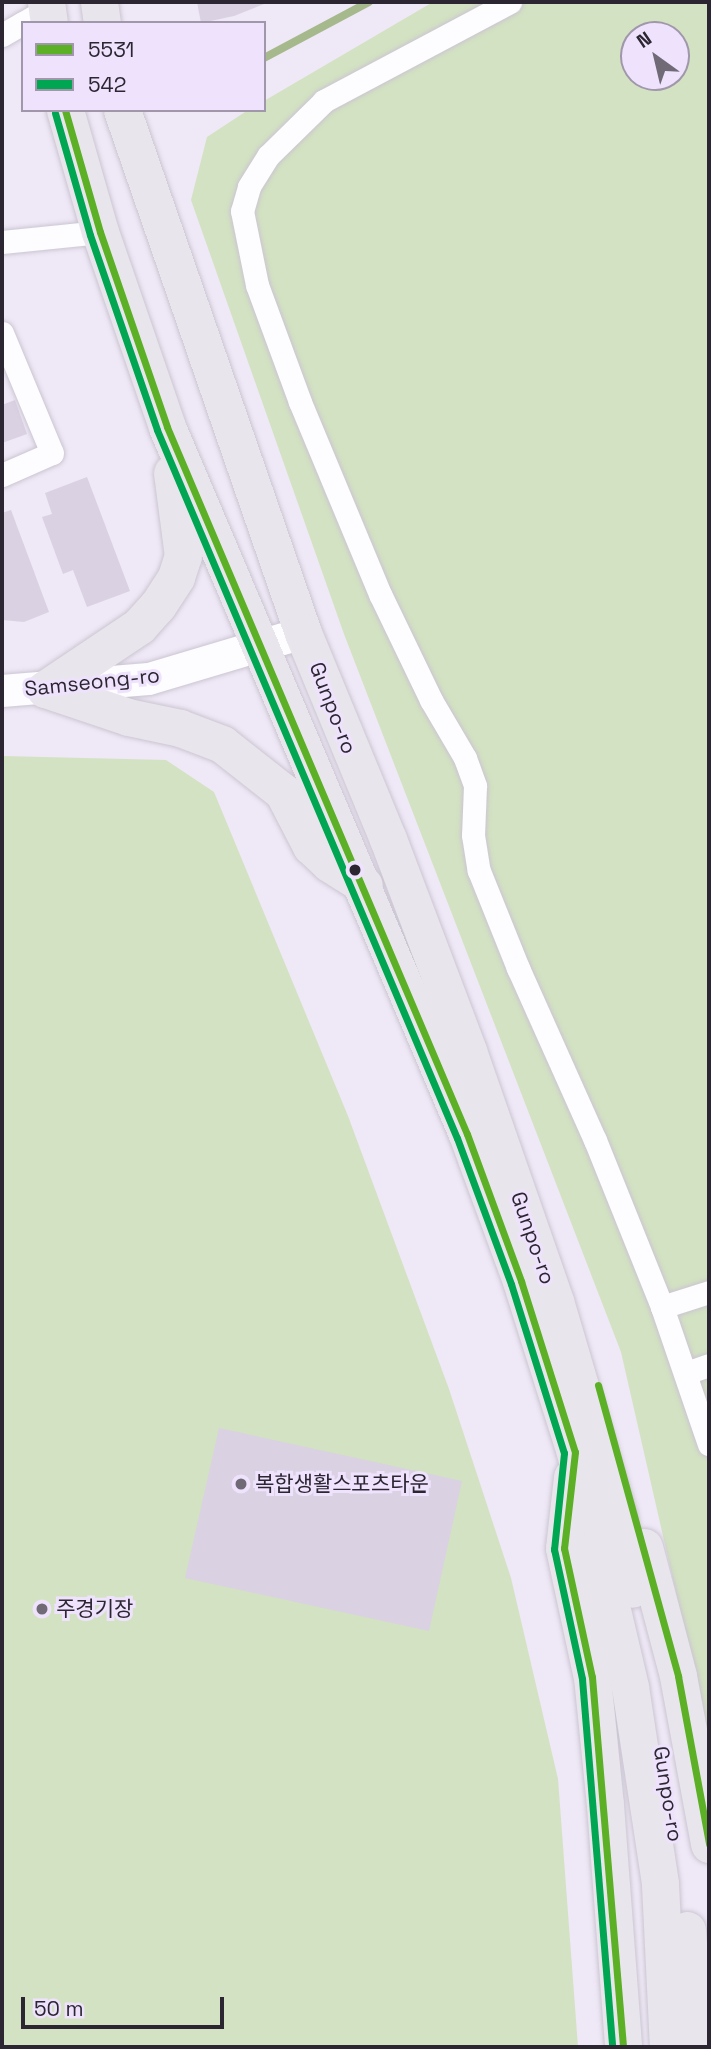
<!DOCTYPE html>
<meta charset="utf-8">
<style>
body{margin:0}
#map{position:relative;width:711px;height:2049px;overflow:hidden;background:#efe8f6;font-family:"Space Grotesk","Noto Sans KR",sans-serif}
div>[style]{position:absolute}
.green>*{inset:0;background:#d3e2c2}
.stream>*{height:8px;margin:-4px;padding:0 4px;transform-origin:4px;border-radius:4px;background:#a5b98d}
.building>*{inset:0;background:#dad1e3}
.roads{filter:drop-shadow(0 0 2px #cbc5d2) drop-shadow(0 0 2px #cbc5d2)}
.street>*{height:23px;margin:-11.5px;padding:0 11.5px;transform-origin:11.5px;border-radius:11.5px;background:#fdfcfe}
.secondary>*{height:32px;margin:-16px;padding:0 16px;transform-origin:16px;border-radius:16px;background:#fdfcfe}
.primary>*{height:37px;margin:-18.5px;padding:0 18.5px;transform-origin:18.5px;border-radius:18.5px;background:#e9e5ec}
.bus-1>*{height:7px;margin:-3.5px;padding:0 3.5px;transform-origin:3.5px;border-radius:3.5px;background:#5bb025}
.bus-2>*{height:7px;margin:-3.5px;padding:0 3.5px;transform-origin:3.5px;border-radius:3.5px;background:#00a651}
.dots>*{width:19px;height:19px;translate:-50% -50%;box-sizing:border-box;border:4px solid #eee2fc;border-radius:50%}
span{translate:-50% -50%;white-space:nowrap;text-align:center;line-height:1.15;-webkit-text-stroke:6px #eee2fc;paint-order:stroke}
.street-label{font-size:21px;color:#2c2632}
.poi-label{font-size:21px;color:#2c2632}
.left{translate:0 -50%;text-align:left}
.frame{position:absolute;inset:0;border:4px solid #2c2632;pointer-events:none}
.legend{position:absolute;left:21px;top:21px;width:245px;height:91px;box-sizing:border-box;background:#eee2fc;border:2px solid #a097ab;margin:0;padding:9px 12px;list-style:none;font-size:21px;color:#2c2632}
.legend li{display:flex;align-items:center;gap:14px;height:35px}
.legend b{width:35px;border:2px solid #a097ab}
.north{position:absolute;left:620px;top:21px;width:70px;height:70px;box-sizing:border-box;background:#eee2fc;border:2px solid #a097ab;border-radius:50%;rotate:326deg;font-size:19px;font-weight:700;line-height:28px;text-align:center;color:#2c2632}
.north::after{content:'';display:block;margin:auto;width:24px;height:32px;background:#706a77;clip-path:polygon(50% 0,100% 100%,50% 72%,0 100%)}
.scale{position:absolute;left:21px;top:1997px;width:203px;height:32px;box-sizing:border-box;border:4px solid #2c2632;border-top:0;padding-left:9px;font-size:21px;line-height:24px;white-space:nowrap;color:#2c2632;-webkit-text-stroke:5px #eee2fc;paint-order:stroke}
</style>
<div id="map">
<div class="green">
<div style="clip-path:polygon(evenodd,433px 2px,709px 2px,709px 1737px,621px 1352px,344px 634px,191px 200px,207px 137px,248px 110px,264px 110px,264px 101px,433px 2px,634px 35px,676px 35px,676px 77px,634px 77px,634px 35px)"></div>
<div style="clip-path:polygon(2px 756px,166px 760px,214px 792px,348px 1116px,449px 1389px,511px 1578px,558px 1779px,578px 2047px,2px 2047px)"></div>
</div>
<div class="stream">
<div style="left:264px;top:58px;width:119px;rotate:-28.1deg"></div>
</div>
<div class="building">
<div style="clip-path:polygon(197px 2px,269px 2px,234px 16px,201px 23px)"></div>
<div style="clip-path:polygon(15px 400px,27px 434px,2px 443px,2px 405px)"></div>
<div style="clip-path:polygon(87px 477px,130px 591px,87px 607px,73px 570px,63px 574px,42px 517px,52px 514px,45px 493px)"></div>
<div style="clip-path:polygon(11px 510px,49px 612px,24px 622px,2px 620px,2px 513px)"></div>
<div style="clip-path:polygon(219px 1428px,462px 1481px,429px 1631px,185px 1578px)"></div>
</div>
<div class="roads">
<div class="street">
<div style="left:510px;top:2px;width:211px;rotate:152deg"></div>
<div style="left:324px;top:101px;width:78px;rotate:135.5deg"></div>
<div style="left:268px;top:156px;width:36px;rotate:122deg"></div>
<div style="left:249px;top:187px;width:25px;rotate:106deg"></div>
<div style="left:242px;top:211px;width:76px;rotate:78.5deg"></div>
<div style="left:257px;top:285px;width:125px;rotate:69.8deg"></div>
<div style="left:300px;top:402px;width:208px;rotate:67.4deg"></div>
<div style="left:380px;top:594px;width:118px;rotate:64.3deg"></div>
<div style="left:431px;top:700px;width:67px;rotate:59.6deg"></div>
<div style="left:465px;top:758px;width:30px;rotate:70deg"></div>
<div style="left:475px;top:786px;width:49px;rotate:92.3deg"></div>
<div style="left:473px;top:835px;width:36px;rotate:81deg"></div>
<div style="left:479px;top:871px;width:105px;rotate:68.1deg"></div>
<div style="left:518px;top:968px;width:188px;rotate:65.9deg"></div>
<div style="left:595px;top:1140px;width:180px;rotate:68.1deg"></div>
<div style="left:662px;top:1307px;width:145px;rotate:71.1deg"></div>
<div style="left:23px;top:23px;width:28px;rotate:-30deg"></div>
<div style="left:2px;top:35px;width:24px;rotate:-30deg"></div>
<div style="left:2px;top:242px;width:99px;rotate:-5.8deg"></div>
<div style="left:2px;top:333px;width:130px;rotate:67.4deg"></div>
<div style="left:52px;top:453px;width:55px;rotate:156.3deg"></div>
<div style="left:662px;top:1307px;width:49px;rotate:-17.7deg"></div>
<div style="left:686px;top:1373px;width:24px;rotate:-19deg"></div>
</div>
<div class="secondary">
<div style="left:2px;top:691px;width:147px;rotate:-4.7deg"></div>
<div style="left:149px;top:679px;width:161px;rotate:-16.6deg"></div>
</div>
<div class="primary">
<div style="left:46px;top:2px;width:21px;rotate:82deg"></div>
<div style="left:99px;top:2px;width:21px;rotate:82deg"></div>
<div style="left:65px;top:110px;width:127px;rotate:74deg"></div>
<div style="left:100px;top:232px;width:206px;rotate:71deg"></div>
<div style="left:167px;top:427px;width:768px;rotate:67.01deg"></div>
<div style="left:467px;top:1134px;width:157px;rotate:69.8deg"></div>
<div style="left:521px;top:1281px;width:179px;rotate:72.5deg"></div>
<div style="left:575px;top:1452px;width:241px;rotate:76.8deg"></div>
<div style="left:630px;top:1687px;width:199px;rotate:81.3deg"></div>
<div style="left:660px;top:1884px;width:163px;rotate:87.2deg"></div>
<div style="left:122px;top:110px;width:553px;rotate:70.91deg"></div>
<div style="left:303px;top:633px;width:223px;rotate:67.6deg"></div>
<div style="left:388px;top:839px;width:227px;rotate:69.3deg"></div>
<div style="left:468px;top:1051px;width:265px;rotate:70.8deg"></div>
<div style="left:555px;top:1301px;width:223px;rotate:73.6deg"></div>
<div style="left:618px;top:1515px;width:75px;rotate:79.3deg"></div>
<div style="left:45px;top:689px;width:88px;rotate:18.6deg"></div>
<div style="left:128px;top:717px;width:53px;rotate:11.9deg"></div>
<div style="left:180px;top:728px;width:45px;rotate:20.9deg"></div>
<div style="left:222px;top:744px;width:78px;rotate:38.2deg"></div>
<div style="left:283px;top:792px;width:61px;rotate:62.6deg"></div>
<div style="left:311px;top:846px;width:25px;rotate:43deg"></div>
<div style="left:329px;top:863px;width:41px;rotate:32.2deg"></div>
<div style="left:45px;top:689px;width:113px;rotate:-33.8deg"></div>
<div style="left:139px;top:626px;width:28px;rotate:-48deg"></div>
<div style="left:158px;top:605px;width:33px;rotate:-57deg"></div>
<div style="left:176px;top:577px;width:22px;rotate:-72deg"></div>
<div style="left:183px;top:556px;width:84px;rotate:-97.5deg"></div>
<div style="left:572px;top:1477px;width:71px;rotate:96.4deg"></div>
<div style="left:564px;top:1548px;width:132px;rotate:77.8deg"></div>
<div style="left:592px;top:1677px;width:129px;rotate:84.2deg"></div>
<div style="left:605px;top:1805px;width:243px;rotate:85.7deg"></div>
<div style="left:644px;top:1547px;width:133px;rotate:75.2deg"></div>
<div style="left:678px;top:1676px;width:171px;rotate:79.5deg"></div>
<div style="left:687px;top:1930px;width:117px;rotate:85.6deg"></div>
</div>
</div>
<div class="bus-1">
<div style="left:65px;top:110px;width:127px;rotate:74deg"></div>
<div style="left:100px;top:232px;width:206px;rotate:71deg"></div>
<div style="left:167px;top:427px;width:768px;rotate:67.01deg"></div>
<div style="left:467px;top:1134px;width:157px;rotate:69.8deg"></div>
<div style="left:521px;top:1281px;width:179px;rotate:72.5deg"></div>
<div style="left:575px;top:1452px;width:97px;rotate:96.5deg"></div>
<div style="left:564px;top:1548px;width:132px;rotate:77.8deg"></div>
<div style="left:592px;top:1677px;width:371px;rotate:85.2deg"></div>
<div style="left:598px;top:1385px;width:302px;rotate:74.6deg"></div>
<div style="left:678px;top:1676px;width:171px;rotate:79.5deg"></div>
</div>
<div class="bus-2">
<div style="left:55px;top:113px;width:127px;rotate:74deg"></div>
<div style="left:90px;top:235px;width:206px;rotate:71deg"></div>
<div style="left:157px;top:430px;width:769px;rotate:67.04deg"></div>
<div style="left:457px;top:1138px;width:156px;rotate:69.7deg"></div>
<div style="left:511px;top:1284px;width:177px;rotate:72.6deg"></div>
<div style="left:564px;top:1453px;width:97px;rotate:95.9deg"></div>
<div style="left:554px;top:1549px;width:133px;rotate:77.8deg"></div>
<div style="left:582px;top:1679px;width:369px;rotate:85.3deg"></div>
</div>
<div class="dots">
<div style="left:355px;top:870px;background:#2c2632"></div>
<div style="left:241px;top:1484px;background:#706a77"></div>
<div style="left:42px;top:1609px;background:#706a77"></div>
</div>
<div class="street-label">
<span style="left:92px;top:682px;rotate:-6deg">Samseong-ro</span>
<span style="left:333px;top:708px;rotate:69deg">Gunpo-ro</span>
<span style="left:533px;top:1238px;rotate:71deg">Gunpo-ro</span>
<span style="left:668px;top:1794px;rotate:81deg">Gunpo-ro</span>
</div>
<div class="poi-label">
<span class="left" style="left:255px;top:1484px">복합생활스포츠타운</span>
<span class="left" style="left:56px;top:1609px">주경기장</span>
</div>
<div class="frame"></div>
<ul class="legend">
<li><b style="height:9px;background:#5bb025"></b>5531</li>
<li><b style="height:9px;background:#00a651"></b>542</li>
</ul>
<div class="north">N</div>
<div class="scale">50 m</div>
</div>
